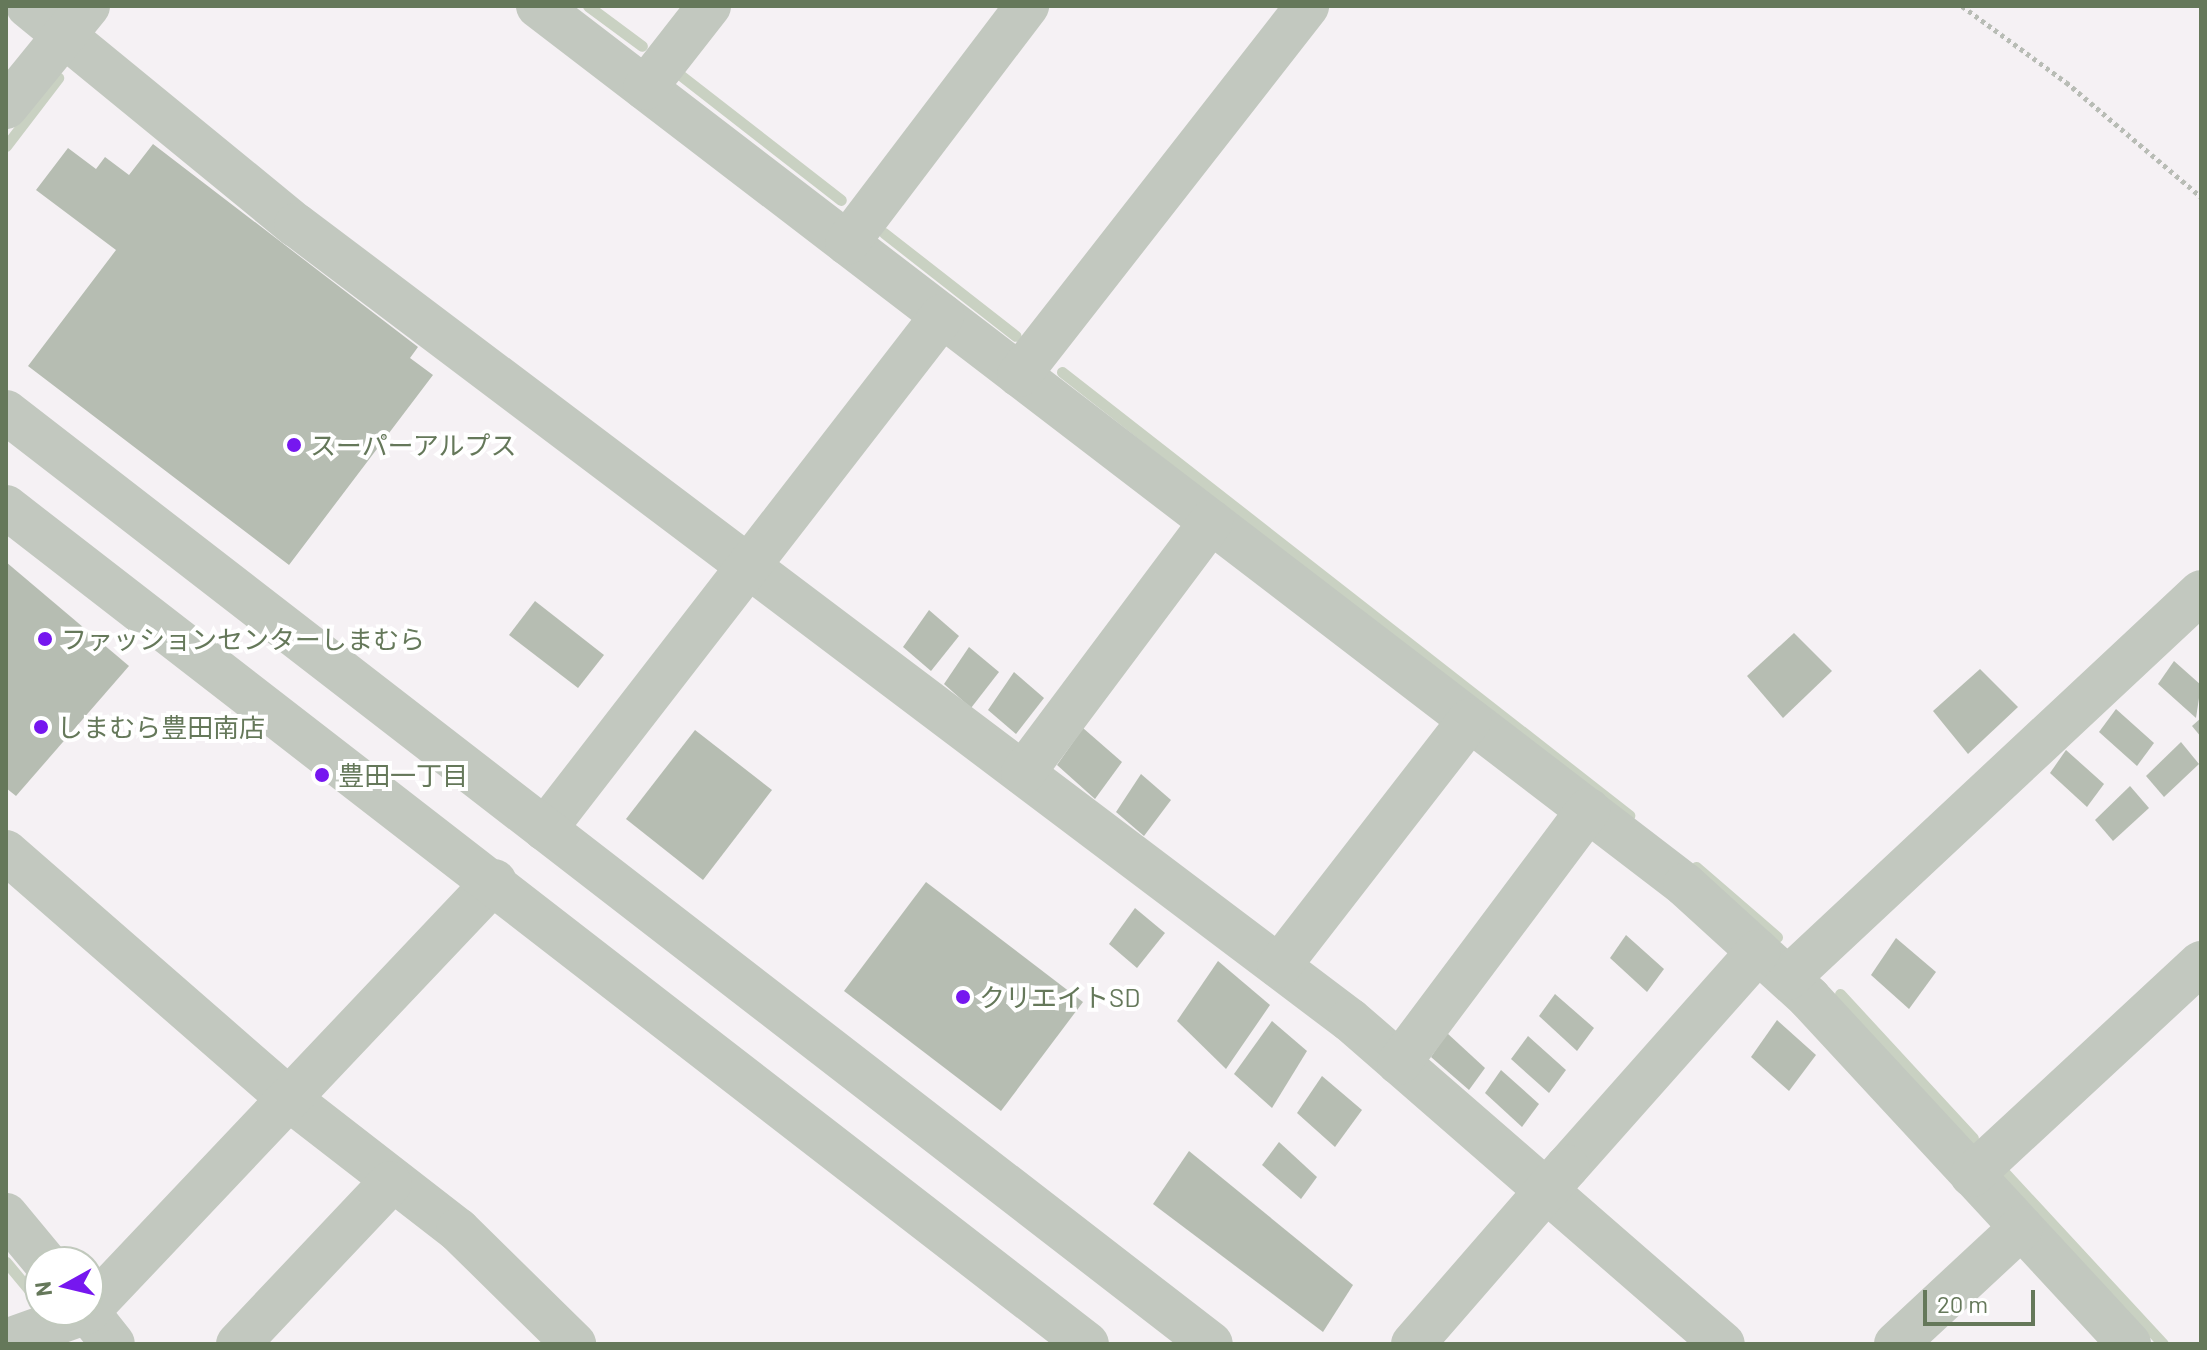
<!DOCTYPE html>
<meta charset="utf-8">
<style>
body{margin:0}
#map{position:relative;width:2207px;height:1350px;overflow:hidden;background:#f5f1f4;font-family:Barlow,"Noto Sans JP",sans-serif}
div>[style]{position:absolute}
.stream>*{height:11px;margin:-5.5px;padding:0 5.5px;transform-origin:5.5px;border-radius:5.5px;background:#c9d1c2}
.building>*{inset:0;background:#b6bdb2}
.path>*{height:5px;margin-top:-2.5px;transform-origin:0;background:repeating-linear-gradient(90deg,#b8bcb5 0 4px,transparent 0 8px)}
.minor>*{height:44px;margin:-22px;padding:0 22px;transform-origin:22px;border-radius:22px;background:#c2c8bf}
.tertiary>*{height:44px;margin:-22px;padding:0 22px;transform-origin:22px;border-radius:22px;background:#c2c8bf}
.dots>*{width:22px;height:22px;translate:-50% -50%;box-sizing:border-box;border:4px solid #fff;border-radius:50%}
span{translate:-50% -50%;white-space:nowrap;text-align:center;line-height:1.15;-webkit-text-stroke:8px #fff;paint-order:stroke}
.poi-label{font-size:26px;color:#65785a}
.left{translate:0 -50%;text-align:left}
.frame{position:absolute;inset:0;border:8px solid #65785a;pointer-events:none}
.north{position:absolute;left:24px;top:1246px;width:80px;height:80px;box-sizing:border-box;background:#fff;border:2px solid #c1c9bd;border-radius:50%;rotate:262deg;font-size:22px;font-weight:700;line-height:32px;text-align:center;color:#65785a}
.north::after{content:'';display:block;margin:auto;width:28px;height:36px;background:#7617ef;clip-path:polygon(50% 0,100% 100%,50% 72%,0 100%)}
.scale{position:absolute;left:1923px;top:1290px;width:112px;height:36px;box-sizing:border-box;border:4px solid #65785a;border-top:0;padding-left:10px;font-size:24px;line-height:28px;white-space:nowrap;color:#65785a;-webkit-text-stroke:6px #fff;paint-order:stroke}
</style>
<div id="map">
<div class="stream">
<div style="left:588px;top:6px;width:67px;rotate:36.5deg"></div>
<div style="left:679px;top:74px;width:205px;rotate:37.9deg"></div>
<div style="left:6px;top:146px;width:86px;rotate:-52.6deg"></div>
<div style="left:884px;top:233px;width:167px;rotate:38deg"></div>
<div style="left:1062px;top:372px;width:720px;rotate:38deg"></div>
<div style="left:1696px;top:867px;width:107px;rotate:40.8deg"></div>
<div style="left:1840px;top:994px;width:196px;rotate:47.3deg"></div>
<div style="left:2004px;top:1172px;width:234px;rotate:47.2deg"></div>
<div style="left:6px;top:1262px;width:53px;rotate:50.3deg"></div>
</div>
<div class="building">
<div style="clip-path:polygon(153px 144px,418px 347px,410px 358px,433px 375px,289px 565px,28px 366px,116px 250px,36px 190px,68px 148px,96px 169px,105px 157px,129px 175px)"></div>
<div style="clip-path:polygon(6px 562px,129px 666px,16px 796px,6px 788px)"></div>
<div style="clip-path:polygon(535px 601px,604px 655px,578px 688px,509px 635px)"></div>
<div style="clip-path:polygon(929px 610px,959px 636px,931px 671px,903px 647px)"></div>
<div style="clip-path:polygon(1794px 633px,1832px 671px,1783px 718px,1747px 676px)"></div>
<div style="clip-path:polygon(969px 647px,999px 672px,971px 708px,944px 684px)"></div>
<div style="clip-path:polygon(2174px 661px,2201px 685px,2196px 718px,2158px 684px)"></div>
<div style="clip-path:polygon(1980px 669px,2018px 707px,1968px 754px,1933px 711px)"></div>
<div style="clip-path:polygon(1014px 672px,1044px 698px,1016px 734px,988px 710px)"></div>
<div style="clip-path:polygon(2116px 709px,2154px 743px,2137px 766px,2099px 732px)"></div>
<div style="clip-path:polygon(2201px 718px,2201px 737px,2192px 726px)"></div>
<div style="clip-path:polygon(1083px 728px,1122px 762px,1095px 799px,1057px 765px)"></div>
<div style="clip-path:polygon(695px 730px,772px 790px,703px 880px,626px 819px)"></div>
<div style="clip-path:polygon(2181px 742px,2199px 764px,2164px 797px,2146px 776px)"></div>
<div style="clip-path:polygon(2066px 750px,2104px 784px,2087px 807px,2050px 773px)"></div>
<div style="clip-path:polygon(1141px 774px,1171px 800px,1144px 836px,1116px 812px)"></div>
<div style="clip-path:polygon(2130px 786px,2149px 808px,2113px 841px,2095px 820px)"></div>
<div style="clip-path:polygon(926px 882px,1083px 1002px,1001px 1111px,844px 991px)"></div>
<div style="clip-path:polygon(1135px 908px,1165px 933px,1137px 968px,1109px 944px)"></div>
<div style="clip-path:polygon(1626px 935px,1664px 969px,1647px 992px,1610px 958px)"></div>
<div style="clip-path:polygon(1896px 938px,1936px 972px,1909px 1009px,1871px 975px)"></div>
<div style="clip-path:polygon(1218px 961px,1270px 1005px,1226px 1069px,1177px 1021px)"></div>
<div style="clip-path:polygon(1555px 994px,1594px 1028px,1577px 1051px,1539px 1016px)"></div>
<div style="clip-path:polygon(1777px 1020px,1816px 1055px,1789px 1091px,1751px 1057px)"></div>
<div style="clip-path:polygon(1272px 1021px,1307px 1051px,1272px 1108px,1234px 1074px)"></div>
<div style="clip-path:polygon(1447px 1033px,1485px 1068px,1469px 1090px,1431px 1057px)"></div>
<div style="clip-path:polygon(1528px 1036px,1566px 1070px,1549px 1093px,1511px 1059px)"></div>
<div style="clip-path:polygon(1501px 1070px,1539px 1104px,1522px 1127px,1485px 1093px)"></div>
<div style="clip-path:polygon(1322px 1076px,1362px 1110px,1335px 1147px,1297px 1113px)"></div>
<div style="clip-path:polygon(1279px 1142px,1317px 1177px,1301px 1199px,1262px 1165px)"></div>
<div style="clip-path:polygon(1189px 1151px,1353px 1285px,1323px 1332px,1153px 1204px)"></div>
</div>
<div class="path">
<div style="left:1962px;top:6px;width:129px;rotate:36.2deg"></div>
<div style="left:2066px;top:82px;width:177px;rotate:40.4deg"></div>
</div>
<div class="minor">
<div style="left:28px;top:6px;width:346px;rotate:39.3deg"></div>
<div style="left:296px;top:225px;width:1320px;rotate:37.03deg"></div>
<div style="left:1350px;top:1020px;width:494px;rotate:41deg"></div>
<div style="left:538px;top:6px;width:1445px;rotate:37.46deg"></div>
<div style="left:1685px;top:885px;width:168px;rotate:42.3deg"></div>
<div style="left:1809px;top:998px;width:471px;rotate:47.2deg"></div>
<div style="left:645px;top:88px;width:104px;rotate:-52deg"></div>
<div style="left:6px;top:107px;width:130px;rotate:-50.9deg"></div>
<div style="left:847px;top:243px;width:298px;rotate:-52.8deg"></div>
<div style="left:1019px;top:375px;width:468px;rotate:-52deg"></div>
<div style="left:1023px;top:773px;width:314px;rotate:-53.2deg"></div>
<div style="left:545px;top:829px;width:649px;rotate:-52.26deg"></div>
<div style="left:6px;top:852px;width:376px;rotate:41.1deg"></div>
<div style="left:289px;top:1099px;width:214px;rotate:37.8deg"></div>
<div style="left:458px;top:1230px;width:163px;rotate:44.5deg"></div>
<div style="left:1279px;top:966px;width:311px;rotate:-52.2deg"></div>
<div style="left:1788px;top:978px;width:565px;rotate:-43.06deg"></div>
<div style="left:1399px;top:1063px;width:316px;rotate:-53.2deg"></div>
<div style="left:1567px;top:1167px;width:288px;rotate:-48.4deg"></div>
<div style="left:1972px;top:1175px;width:312px;rotate:-42.8deg"></div>
<div style="left:6px;top:1215px;width:61px;rotate:50.3deg"></div>
<div style="left:86px;top:1310px;width:43px;rotate:51.5deg"></div>
<div style="left:6px;top:1341px;width:86px;rotate:-19.7deg"></div>
<div style="left:87px;top:1312px;width:593px;rotate:-46.57deg"></div>
<div style="left:238px;top:1344px;width:221px;rotate:-46.6deg"></div>
<div style="left:1896px;top:1344px;width:171px;rotate:-42.9deg"></div>
</div>
<div class="tertiary">
<div style="left:6px;top:412px;width:1523px;rotate:37.72deg"></div>
<div style="left:6px;top:507px;width:1367px;rotate:37.75deg"></div>
<div style="left:1413px;top:1344px;width:235px;rotate:-49deg"></div>
</div>
<div class="dots">
<div style="left:294px;top:445px;background:#7617ef"></div>
<div style="left:45px;top:639px;background:#7617ef"></div>
<div style="left:41px;top:727px;background:#7617ef"></div>
<div style="left:322px;top:775px;background:#7617ef"></div>
<div style="left:963px;top:997px;background:#7617ef"></div>
</div>
<div class="poi-label">
<span class="left" style="left:310px;top:445px">スーパーアルプス</span>
<span class="left" style="left:61px;top:639px">ファッションセンターしまむら</span>
<span class="left" style="left:57px;top:727px">しまむら豊田南店</span>
<span class="left" style="left:338px;top:775px">豊田一丁目</span>
<span class="left" style="left:979px;top:997px">クリエイトSD</span>
</div>
<div class="frame"></div>
<div class="north">N</div>
<div class="scale">20 m</div>
</div>
